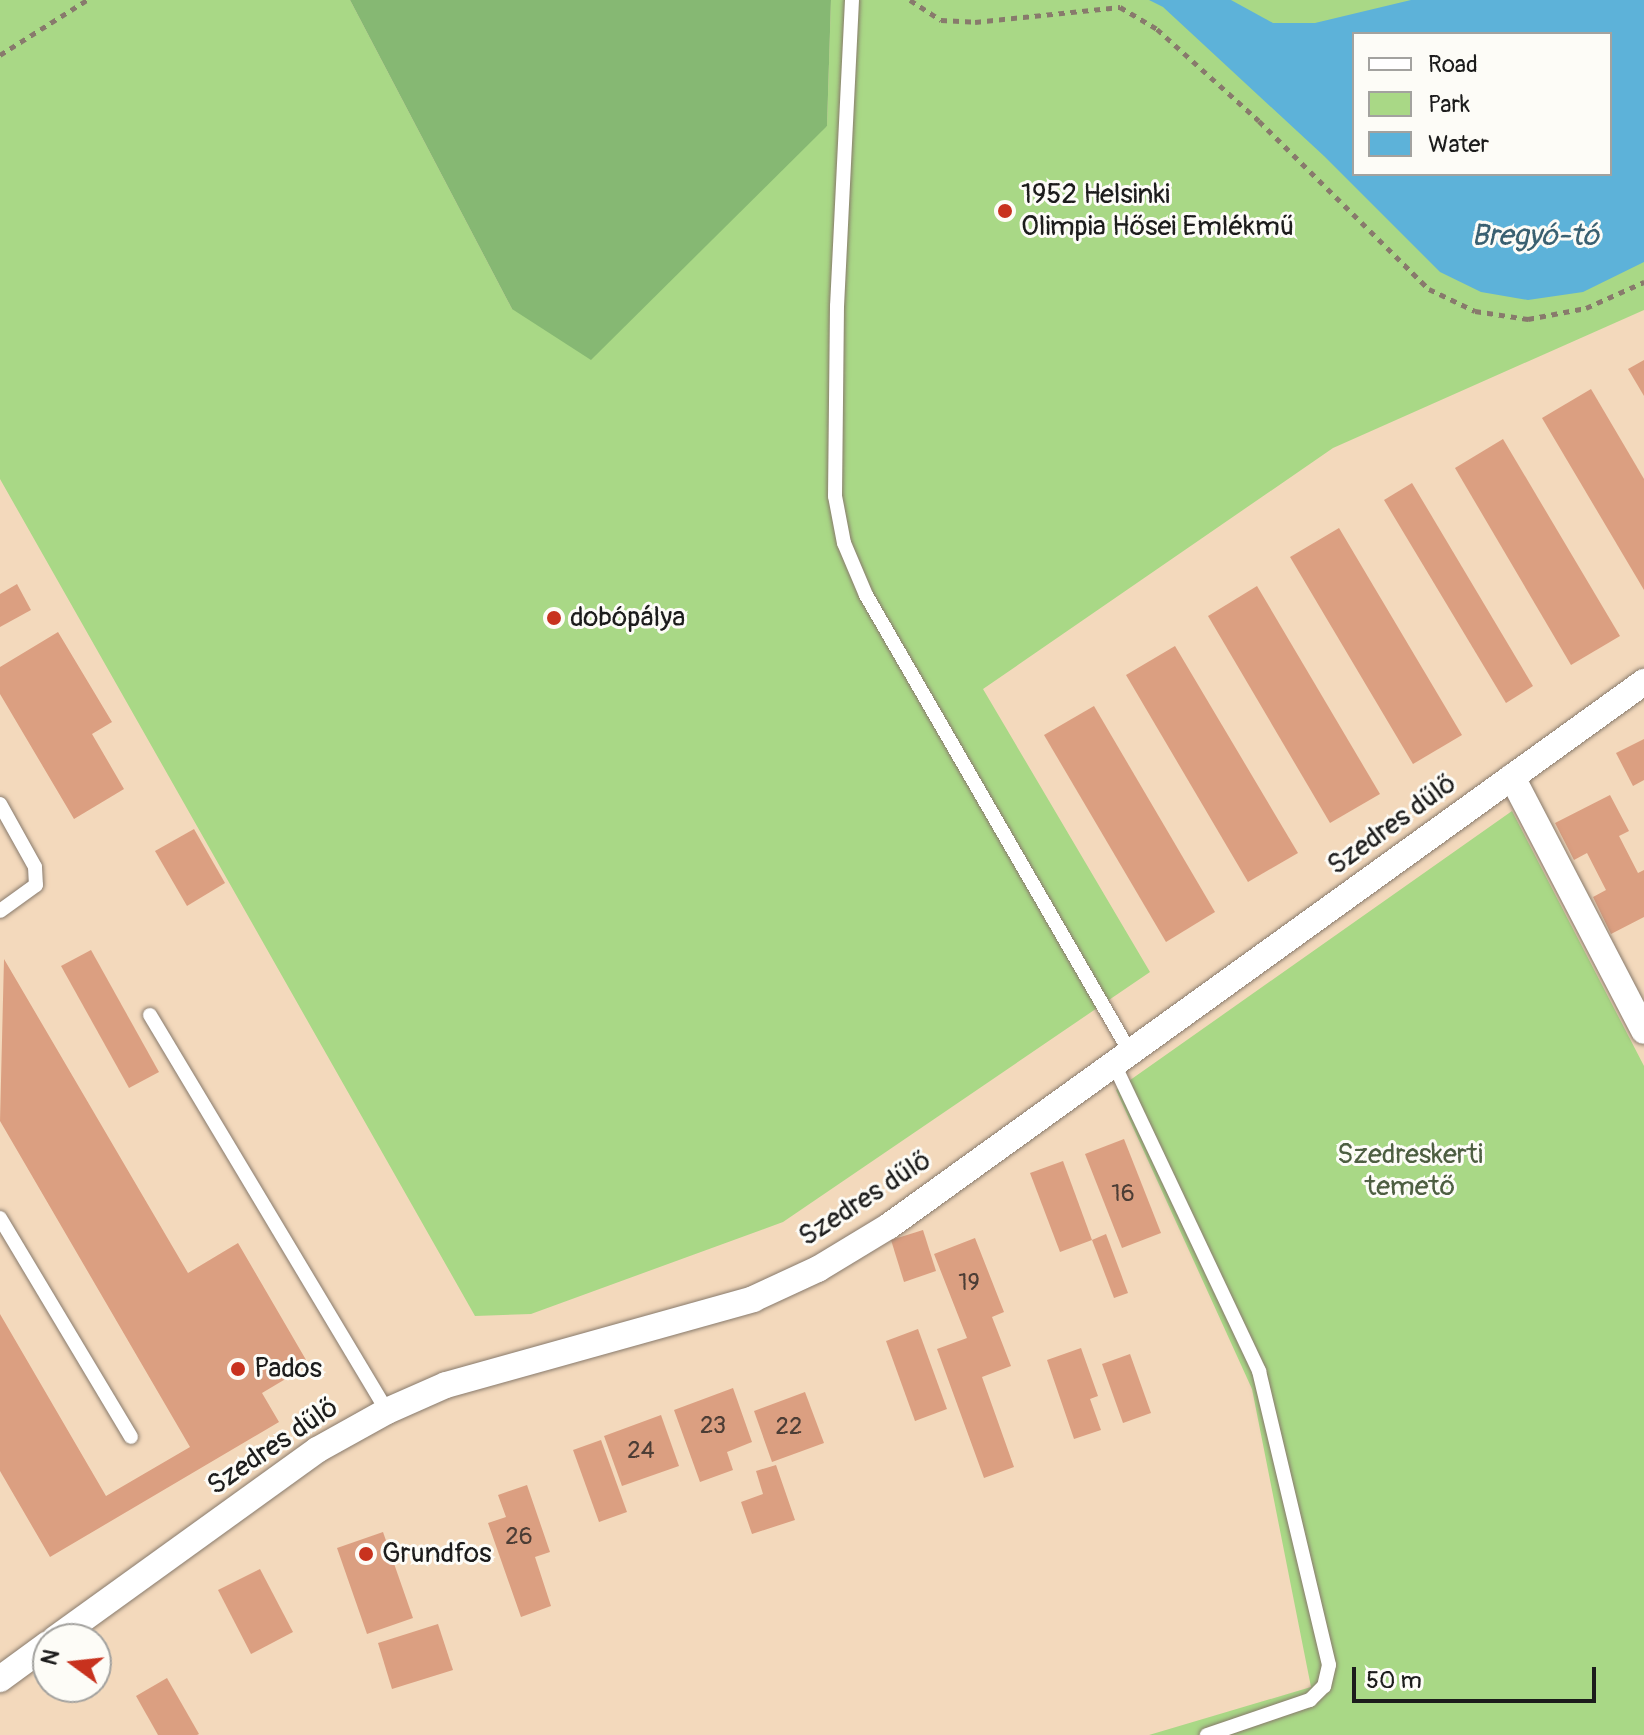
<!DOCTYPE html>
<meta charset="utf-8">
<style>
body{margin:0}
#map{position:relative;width:1644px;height:1735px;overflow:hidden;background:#f3d9bc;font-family:Pangolin,sans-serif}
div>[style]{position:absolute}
.green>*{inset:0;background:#a9d886}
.forest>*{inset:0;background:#86b873}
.water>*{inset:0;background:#5db2d9}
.building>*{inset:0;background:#db9f81}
.path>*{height:5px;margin-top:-2.5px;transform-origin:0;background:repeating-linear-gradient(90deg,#887a6c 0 6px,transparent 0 12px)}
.roads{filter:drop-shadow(0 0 2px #887a6c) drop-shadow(0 0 2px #887a6c)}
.lane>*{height:14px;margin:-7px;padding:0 7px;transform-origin:7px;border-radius:7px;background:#fff}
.street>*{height:26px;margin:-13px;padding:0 13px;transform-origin:13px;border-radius:13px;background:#fff}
.dots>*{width:22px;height:22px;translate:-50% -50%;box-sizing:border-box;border:4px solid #fdfcf7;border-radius:50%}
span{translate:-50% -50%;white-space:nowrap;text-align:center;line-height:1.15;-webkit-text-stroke:6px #fdfcf7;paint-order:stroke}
.number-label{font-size:24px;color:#4c3d35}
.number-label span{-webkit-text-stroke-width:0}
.poi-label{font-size:28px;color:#1c1c1c}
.left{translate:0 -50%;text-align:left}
.street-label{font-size:28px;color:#1c1c1c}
.park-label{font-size:28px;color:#4d5e41}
.water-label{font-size:30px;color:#396071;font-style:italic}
.legend{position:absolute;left:1352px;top:32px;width:260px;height:144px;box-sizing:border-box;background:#fdfcf7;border:2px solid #a3a29f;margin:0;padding:10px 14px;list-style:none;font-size:24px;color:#1c1c1c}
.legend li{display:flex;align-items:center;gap:16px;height:40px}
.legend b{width:40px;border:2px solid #a3a29f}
.north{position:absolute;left:32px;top:1623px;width:80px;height:80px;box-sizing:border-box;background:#fdfcf7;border:2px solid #a3a29f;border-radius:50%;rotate:285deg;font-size:22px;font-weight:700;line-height:32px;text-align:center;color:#1c1c1c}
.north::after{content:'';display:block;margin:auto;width:28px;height:36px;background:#c8321e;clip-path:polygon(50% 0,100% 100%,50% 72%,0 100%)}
.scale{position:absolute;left:1352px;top:1667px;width:244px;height:36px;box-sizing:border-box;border:4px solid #1c1c1c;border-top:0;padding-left:10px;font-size:24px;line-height:28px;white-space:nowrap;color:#1c1c1c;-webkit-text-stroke:6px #fdfcf7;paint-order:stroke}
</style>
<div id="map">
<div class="green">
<div style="clip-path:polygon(evenodd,0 0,350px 0,512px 309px,827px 126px,831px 0,1644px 0,1644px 310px,1333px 448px,983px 689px,1150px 972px,783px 1222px,531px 1314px,475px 1316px,0 479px,0 0,1354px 34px,1610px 34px,1610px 174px,1354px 174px,1354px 34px)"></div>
<div style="clip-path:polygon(1512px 811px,1644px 1066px,1644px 1735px,1149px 1735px,1311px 1687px,1252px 1389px,1116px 1090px)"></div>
</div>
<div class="forest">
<div style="clip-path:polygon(350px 0,831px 0,827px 126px,591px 360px,512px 309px)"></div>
</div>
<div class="water">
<div style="clip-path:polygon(evenodd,1149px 0,1231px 0,1273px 23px,1315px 23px,1411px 0,1644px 0,1644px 262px,1583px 292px,1528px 300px,1481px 292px,1440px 272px,1324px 156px,1163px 7px,1149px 0,1354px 34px,1610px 34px,1610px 174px,1354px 174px,1354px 34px)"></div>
</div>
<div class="building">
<div style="clip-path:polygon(1644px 360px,1644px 396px,1628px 369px)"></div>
<div style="clip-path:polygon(1591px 389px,1644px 479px,1644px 590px,1542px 418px)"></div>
<div style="clip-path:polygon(1503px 439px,1620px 636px,1571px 665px,1455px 468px)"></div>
<div style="clip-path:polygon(1412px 483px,1533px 686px,1506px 703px,1384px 500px)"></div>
<div style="clip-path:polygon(1339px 528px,1462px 735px,1413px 764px,1290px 557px)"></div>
<div style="clip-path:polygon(17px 584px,31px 610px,0 627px,0 594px)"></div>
<div style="clip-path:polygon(1257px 586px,1380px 794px,1330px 823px,1208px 616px)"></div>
<div style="clip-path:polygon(58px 632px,112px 722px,92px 734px,124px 789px,74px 819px,0 694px,0 667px)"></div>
<div style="clip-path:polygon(1175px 646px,1298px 853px,1248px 882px,1126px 675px)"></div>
<div style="clip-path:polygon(1094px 706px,1215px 912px,1166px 942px,1044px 735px)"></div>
<div style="clip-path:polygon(1644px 739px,1644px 780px,1633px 786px,1616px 753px)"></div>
<div style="clip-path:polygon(1610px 795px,1629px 831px,1619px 836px,1638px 873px,1644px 870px,1644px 917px,1611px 934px,1593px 897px,1606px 890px,1587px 853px,1574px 860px,1555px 823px)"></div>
<div style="clip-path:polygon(194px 829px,225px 883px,187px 906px,155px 851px)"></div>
<div style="clip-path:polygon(91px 950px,159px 1072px,129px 1088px,61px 966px)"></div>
<div style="clip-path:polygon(4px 959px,188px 1273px,238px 1243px,309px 1365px,262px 1393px,279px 1422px,50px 1557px,0 1471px,0 1314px,106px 1496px,190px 1447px,0 1121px)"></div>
<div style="clip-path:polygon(1124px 1139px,1161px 1233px,1122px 1248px,1085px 1154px)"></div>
<div style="clip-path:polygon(1063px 1161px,1092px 1240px,1060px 1252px,1030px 1173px)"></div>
<div style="clip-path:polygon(923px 1230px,936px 1271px,904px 1282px,891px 1240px)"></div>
<div style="clip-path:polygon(1106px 1234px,1128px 1293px,1114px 1298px,1092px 1240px)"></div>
<div style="clip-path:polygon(975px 1238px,1004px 1312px,992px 1317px,1011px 1366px,982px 1377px,1014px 1467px,984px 1478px,937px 1349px,967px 1338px,934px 1254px)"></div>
<div style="clip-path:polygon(918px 1329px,947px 1409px,915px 1421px,886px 1341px)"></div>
<div style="clip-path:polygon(1081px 1348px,1098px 1396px,1090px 1399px,1101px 1430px,1074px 1439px,1047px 1360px)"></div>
<div style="clip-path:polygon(1130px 1354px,1151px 1413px,1123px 1423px,1102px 1364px)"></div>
<div style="clip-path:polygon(733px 1388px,752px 1442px,727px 1452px,733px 1470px,700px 1482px,674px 1410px)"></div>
<div style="clip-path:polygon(805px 1392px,824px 1443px,772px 1462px,754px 1411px)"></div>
<div style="clip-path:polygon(661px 1415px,679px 1466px,622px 1486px,604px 1436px)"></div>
<div style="clip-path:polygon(601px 1440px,627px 1512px,599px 1522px,573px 1450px)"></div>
<div style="clip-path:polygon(776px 1465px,795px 1520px,752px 1534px,741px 1502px,763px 1494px,756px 1471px)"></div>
<div style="clip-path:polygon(527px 1485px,550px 1552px,535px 1557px,551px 1606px,521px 1617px,488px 1523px,506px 1517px,498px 1495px)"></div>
<div style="clip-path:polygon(383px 1532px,413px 1618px,367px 1634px,337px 1548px)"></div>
<div style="clip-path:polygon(260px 1569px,293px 1632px,251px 1654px,218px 1590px)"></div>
<div style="clip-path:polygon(438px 1624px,453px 1670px,392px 1689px,378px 1643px)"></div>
<div style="clip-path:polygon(167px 1678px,199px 1734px,197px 1735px,158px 1735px,136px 1696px)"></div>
</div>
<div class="path">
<div style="left:910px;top:0;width:37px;rotate:33deg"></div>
<div style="left:941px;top:20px;width:34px;rotate:3deg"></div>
<div style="left:975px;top:22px;width:146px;rotate:-5.9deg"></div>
<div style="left:1120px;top:7px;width:43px;rotate:30.7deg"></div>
<div style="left:1157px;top:29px;width:137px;rotate:42deg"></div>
<div style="left:1259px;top:121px;width:239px;rotate:44.7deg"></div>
<div style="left:1429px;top:289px;width:51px;rotate:25.6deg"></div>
<div style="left:1475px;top:311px;width:54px;rotate:8.6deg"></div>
<div style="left:1528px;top:319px;width:59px;rotate:-10.7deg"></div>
<div style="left:1586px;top:308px;width:64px;rotate:-24.1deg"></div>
<div style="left:0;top:55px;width:103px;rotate:-32.3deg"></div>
</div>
<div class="roads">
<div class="lane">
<div style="left:852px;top:0;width:306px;rotate:92.8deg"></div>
<div style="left:837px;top:306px;width:190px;rotate:90.6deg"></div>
<div style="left:835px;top:496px;width:48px;rotate:79.2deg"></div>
<div style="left:844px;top:543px;width:56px;rotate:67.1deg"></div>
<div style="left:866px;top:595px;width:528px;rotate:59.99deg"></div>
<div style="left:0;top:804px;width:72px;rotate:60.9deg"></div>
<div style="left:35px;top:867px;width:18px;rotate:87deg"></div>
<div style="left:36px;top:885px;width:44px;rotate:144.2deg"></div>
<div style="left:150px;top:1015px;width:462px;rotate:59.1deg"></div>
<div style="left:1114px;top:1064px;width:340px;rotate:64.7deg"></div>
<div style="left:1259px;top:1371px;width:302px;rotate:76.6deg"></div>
<div style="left:1329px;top:1665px;width:22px;rotate:103deg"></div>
<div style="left:1324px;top:1686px;width:20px;rotate:135deg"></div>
<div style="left:1310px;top:1700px;width:109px;rotate:161.2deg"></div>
<div style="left:0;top:1218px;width:255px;rotate:59.1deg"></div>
</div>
<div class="street">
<div style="left:1512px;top:777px;width:286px;rotate:62.5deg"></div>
<div style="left:55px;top:1639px;width:323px;rotate:-35.8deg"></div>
<div style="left:317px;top:1450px;width:80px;rotate:-29.1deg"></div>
<div style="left:387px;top:1411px;width:64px;rotate:-23.8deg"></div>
<div style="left:446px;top:1385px;width:319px;rotate:-15.6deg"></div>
<div style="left:753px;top:1299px;width:72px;rotate:-24.8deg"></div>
<div style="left:818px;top:1269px;width:83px;rotate:-31.2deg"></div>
<div style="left:889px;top:1226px;width:931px;rotate:-35.77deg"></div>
<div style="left:0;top:1679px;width:59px;rotate:-36.1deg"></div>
</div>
</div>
<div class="dots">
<div style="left:1005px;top:211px;background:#c8321e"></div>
<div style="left:554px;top:618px;background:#c8321e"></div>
<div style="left:238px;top:1369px;background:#c8321e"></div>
<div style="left:366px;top:1554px;background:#c8321e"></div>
</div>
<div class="number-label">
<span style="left:1123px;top:1194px">16</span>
<span style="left:969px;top:1283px">19</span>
<span style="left:713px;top:1426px">23</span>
<span style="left:789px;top:1427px">22</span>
<span style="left:641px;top:1451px">24</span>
<span style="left:519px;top:1537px">26</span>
</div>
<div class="poi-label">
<span class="left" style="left:1021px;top:211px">1952 Helsinki<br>Olimpia Hősei Emlékmű</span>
<span class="left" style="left:570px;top:618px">dobópálya</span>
<span class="left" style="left:254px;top:1369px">Pados</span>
<span class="left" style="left:382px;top:1554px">Grundfos</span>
</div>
<div class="street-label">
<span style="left:1392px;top:825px;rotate:-36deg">Szedres dűlő</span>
<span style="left:865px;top:1199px;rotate:-33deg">Szedres dűlő</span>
<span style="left:273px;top:1447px;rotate:-34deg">Szedres dűlő</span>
</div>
<div class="park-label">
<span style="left:1410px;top:1171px">Szedreskerti<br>temető</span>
</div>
<div class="water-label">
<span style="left:1535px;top:236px">Bregyó-tó</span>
</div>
<ul class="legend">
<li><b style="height:10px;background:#fff"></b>Road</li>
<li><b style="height:22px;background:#a9d886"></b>Park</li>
<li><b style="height:22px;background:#5db2d9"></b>Water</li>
</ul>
<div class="north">N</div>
<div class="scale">50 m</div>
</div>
